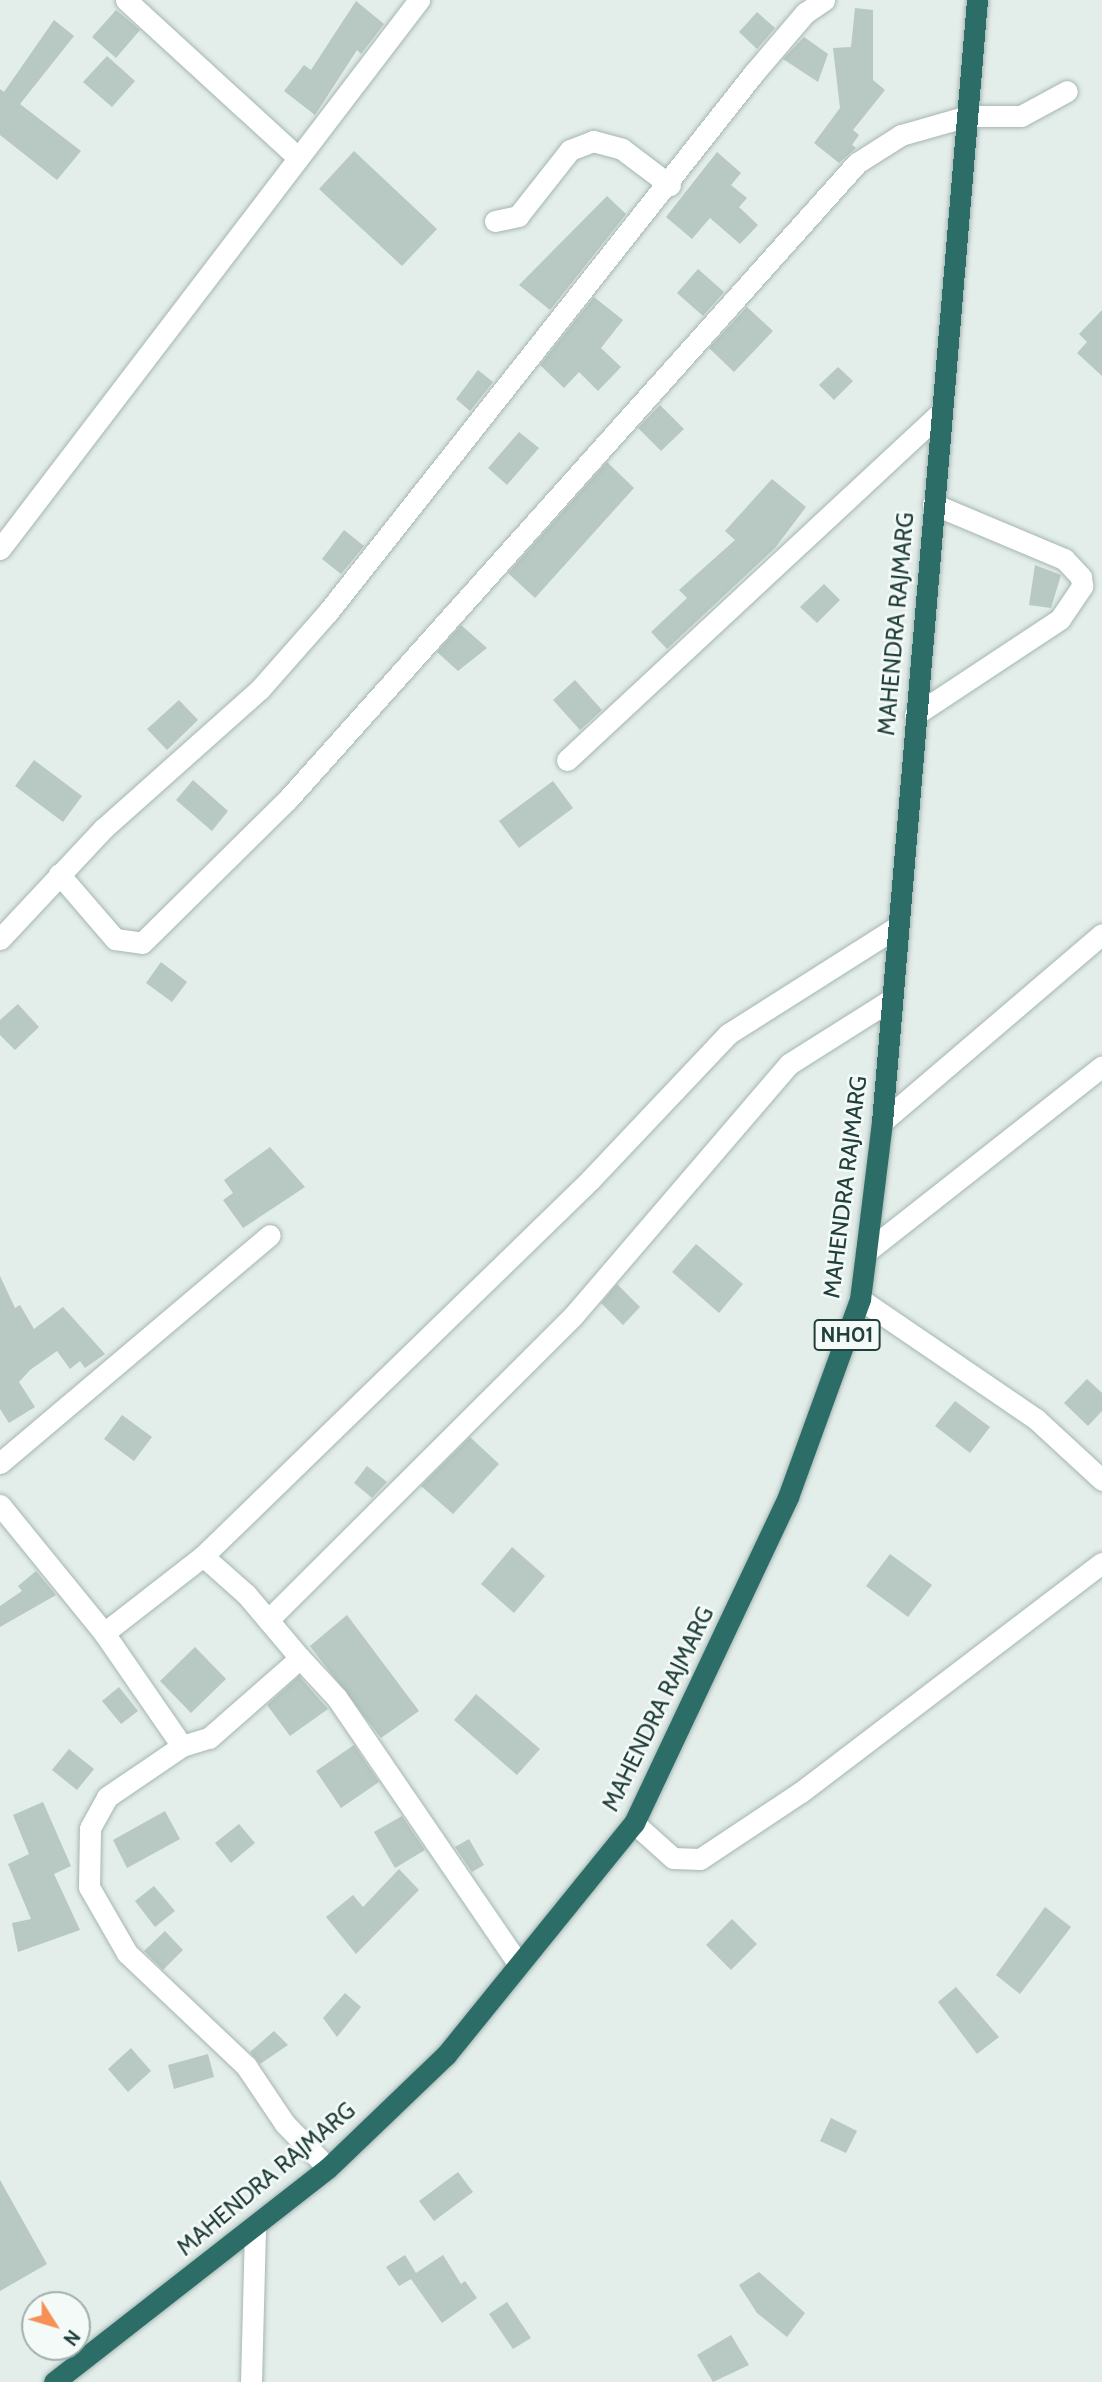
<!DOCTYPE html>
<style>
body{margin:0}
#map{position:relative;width:1102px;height:2382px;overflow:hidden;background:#e3edea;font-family:Cabin,sans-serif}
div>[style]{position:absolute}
.building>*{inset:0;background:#b8c8c3}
.roads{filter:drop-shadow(0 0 2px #a5b6b2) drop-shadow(0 0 2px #a5b6b2)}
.minor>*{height:21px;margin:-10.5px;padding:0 10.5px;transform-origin:10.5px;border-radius:10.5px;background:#fff}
.highway>*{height:21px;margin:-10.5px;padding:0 10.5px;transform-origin:10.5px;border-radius:10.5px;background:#2c6d67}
span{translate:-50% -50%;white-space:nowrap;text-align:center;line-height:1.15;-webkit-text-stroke:5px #f4faf7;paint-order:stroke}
.shield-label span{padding:2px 5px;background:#f4faf7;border:2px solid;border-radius:5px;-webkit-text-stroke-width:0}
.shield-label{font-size:21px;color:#22403b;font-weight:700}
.street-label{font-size:23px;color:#22403b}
.north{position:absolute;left:21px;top:2291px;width:70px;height:70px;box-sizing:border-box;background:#f4faf7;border:2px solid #a0b0ac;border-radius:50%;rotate:127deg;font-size:19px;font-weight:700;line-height:28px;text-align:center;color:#22403b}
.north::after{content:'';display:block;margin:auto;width:24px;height:32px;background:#f79057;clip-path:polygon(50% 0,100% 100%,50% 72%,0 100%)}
</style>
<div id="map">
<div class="building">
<div style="clip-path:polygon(356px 1px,384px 24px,361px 54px,357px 50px,315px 115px,284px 91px,304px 65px,311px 70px)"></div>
<div style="clip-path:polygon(855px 8px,873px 10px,873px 80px,885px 90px,853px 130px,859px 135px,852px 145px,856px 148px,839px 163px,814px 143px,840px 108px,833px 48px,851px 47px)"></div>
<div style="clip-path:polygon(116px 10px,140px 30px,116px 58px,92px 37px)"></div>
<div style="clip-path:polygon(757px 12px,775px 28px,757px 49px,739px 32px)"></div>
<div style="clip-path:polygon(54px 20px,74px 36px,20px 104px,81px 151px,57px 180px,0 135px,0 89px,4px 92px)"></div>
<div style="clip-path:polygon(804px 37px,828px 54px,818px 82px,783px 59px)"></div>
<div style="clip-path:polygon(107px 56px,135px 81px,112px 107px,83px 82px)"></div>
<div style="clip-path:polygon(354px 151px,437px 229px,402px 266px,319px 189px)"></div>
<div style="clip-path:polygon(717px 152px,741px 173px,731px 185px,747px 198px,739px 207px,758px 225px,740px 244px,710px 218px,692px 239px,666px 217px)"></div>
<div style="clip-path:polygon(607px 196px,626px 214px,550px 310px,519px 285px)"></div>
<div style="clip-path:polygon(698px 269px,724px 292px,703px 316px,677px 293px)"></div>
<div style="clip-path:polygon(594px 297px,623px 320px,601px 348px,621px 367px,598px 391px,579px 372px,564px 388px,540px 365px)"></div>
<div style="clip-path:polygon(747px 307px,773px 331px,734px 372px,709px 348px)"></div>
<div style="clip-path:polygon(1102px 310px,1102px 376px,1077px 353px,1087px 342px,1079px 334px)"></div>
<div style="clip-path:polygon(838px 367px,853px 381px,834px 400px,819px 385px)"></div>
<div style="clip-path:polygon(478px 370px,493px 382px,470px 411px,456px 399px)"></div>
<div style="clip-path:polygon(660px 405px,684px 429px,661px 451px,638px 428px)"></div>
<div style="clip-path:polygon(519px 432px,539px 448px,507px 485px,488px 468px)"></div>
<div style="clip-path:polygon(607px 462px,634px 488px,535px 598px,508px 573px)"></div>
<div style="clip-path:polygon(772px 479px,806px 507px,775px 548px,667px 649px,651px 632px,687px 598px,679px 590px,735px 540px,725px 531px)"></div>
<div style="clip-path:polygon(344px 530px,364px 546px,341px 574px,322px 559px)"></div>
<div style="clip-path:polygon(1035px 565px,1061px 575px,1051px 608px,1029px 605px)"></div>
<div style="clip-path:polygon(824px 584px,840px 600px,817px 623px,800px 607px)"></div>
<div style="clip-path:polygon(461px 625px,487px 648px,458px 671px,437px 652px)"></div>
<div style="clip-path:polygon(575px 680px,602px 710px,580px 730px,553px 700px)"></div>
<div style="clip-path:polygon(179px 700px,198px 720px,167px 750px,147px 729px)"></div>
<div style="clip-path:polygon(34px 760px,82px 796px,63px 822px,15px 786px)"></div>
<div style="clip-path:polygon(193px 780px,228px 811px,212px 831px,176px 800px)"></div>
<div style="clip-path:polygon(553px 781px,573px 808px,519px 848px,499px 821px)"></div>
<div style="clip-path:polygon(161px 962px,187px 982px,172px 1002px,146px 983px)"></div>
<div style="clip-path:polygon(18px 1004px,39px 1027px,15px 1050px,0 1035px,0 1020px)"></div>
<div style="clip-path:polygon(270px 1147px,305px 1187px,243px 1228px,223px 1200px,233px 1193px,224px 1180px)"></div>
<div style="clip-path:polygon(696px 1244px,743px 1284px,719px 1313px,672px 1272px)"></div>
<div style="clip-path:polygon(0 1276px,15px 1308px,20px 1305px,34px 1329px,63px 1307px,105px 1354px,85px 1368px,80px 1361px,70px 1369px,57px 1351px,30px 1370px,19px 1382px,35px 1407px,9px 1423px,0 1409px)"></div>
<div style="clip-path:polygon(617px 1284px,640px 1307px,623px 1325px,601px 1303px)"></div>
<div style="clip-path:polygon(1087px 1379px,1102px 1393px,1102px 1411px,1088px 1426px,1064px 1403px)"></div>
<div style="clip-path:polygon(955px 1401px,990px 1427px,970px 1453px,935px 1426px)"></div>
<div style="clip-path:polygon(122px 1415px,152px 1437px,134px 1461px,104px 1439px)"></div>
<div style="clip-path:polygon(470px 1437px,499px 1464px,453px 1514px,421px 1486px)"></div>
<div style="clip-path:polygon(367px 1466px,387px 1482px,372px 1498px,354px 1483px)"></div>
<div style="clip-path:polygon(512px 1547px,545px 1576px,514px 1613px,481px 1584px)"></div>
<div style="clip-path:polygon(890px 1554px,932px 1585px,908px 1617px,866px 1586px)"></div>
<div style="clip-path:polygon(36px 1571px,56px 1595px,0 1627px,0 1606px,22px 1591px,18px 1586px)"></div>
<div style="clip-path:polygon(347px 1615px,419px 1711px,381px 1738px,310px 1646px)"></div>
<div style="clip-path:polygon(195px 1647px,226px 1679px,191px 1713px,160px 1681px)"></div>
<div style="clip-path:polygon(299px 1676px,328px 1709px,290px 1736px,267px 1705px)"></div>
<div style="clip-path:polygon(119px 1687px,138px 1711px,121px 1724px,102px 1701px)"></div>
<div style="clip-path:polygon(476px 1694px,540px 1749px,517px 1775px,454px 1720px)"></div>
<div style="clip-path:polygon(354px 1745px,379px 1782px,341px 1808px,316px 1771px)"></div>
<div style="clip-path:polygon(69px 1749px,94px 1769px,77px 1790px,52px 1770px)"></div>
<div style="clip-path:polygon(43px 1802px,71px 1866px,54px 1874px,80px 1930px,18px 1952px,12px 1923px,31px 1919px,8px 1864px,29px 1854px,13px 1815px)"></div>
<div style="clip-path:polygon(165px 1811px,180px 1839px,127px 1868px,113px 1840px)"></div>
<div style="clip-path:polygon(402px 1816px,425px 1850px,395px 1868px,374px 1832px)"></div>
<div style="clip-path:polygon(239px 1824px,255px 1843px,231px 1863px,215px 1843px)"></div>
<div style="clip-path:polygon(469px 1839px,484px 1865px,472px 1872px,455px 1847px)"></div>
<div style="clip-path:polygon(399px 1869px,419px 1890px,356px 1954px,326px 1917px,353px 1895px,363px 1907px)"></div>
<div style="clip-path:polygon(154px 1886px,175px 1911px,155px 1927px,135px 1901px)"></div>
<div style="clip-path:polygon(1045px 1907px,1071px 1927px,1020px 1994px,996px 1975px)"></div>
<div style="clip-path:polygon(732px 1919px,757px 1944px,731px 1970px,706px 1945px)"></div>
<div style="clip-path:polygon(165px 1931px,183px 1950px,163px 1970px,144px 1951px)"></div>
<div style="clip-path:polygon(956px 1987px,999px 2037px,977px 2054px,938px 2002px)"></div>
<div style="clip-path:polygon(345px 1993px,361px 2007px,337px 2037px,323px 2018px)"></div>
<div style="clip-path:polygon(274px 2031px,288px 2045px,260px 2064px,250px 2052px)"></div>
<div style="clip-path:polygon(131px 2048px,151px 2071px,128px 2092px,108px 2069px)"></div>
<div style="clip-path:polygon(208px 2054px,214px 2077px,174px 2089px,168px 2065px)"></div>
<div style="clip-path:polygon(831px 2118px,857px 2131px,846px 2153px,820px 2141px)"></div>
<div style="clip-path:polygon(458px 2172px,473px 2192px,434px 2221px,419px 2201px)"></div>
<div style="clip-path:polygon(0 2180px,47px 2264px,0 2291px)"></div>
<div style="clip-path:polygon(405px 2255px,416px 2273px,443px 2255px,461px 2284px,465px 2281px,477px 2298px,442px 2323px,411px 2279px,399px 2286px,386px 2267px)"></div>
<div style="clip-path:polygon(759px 2272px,805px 2313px,787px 2337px,757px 2313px,739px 2285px)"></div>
<div style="clip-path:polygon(507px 2302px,531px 2338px,513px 2349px,489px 2314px)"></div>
<div style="clip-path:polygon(731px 2335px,749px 2365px,713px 2382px,697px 2355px)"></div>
</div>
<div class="roads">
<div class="minor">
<div style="left:126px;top:0;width:231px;rotate:42.5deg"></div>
<div style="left:495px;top:221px;width:24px;rotate:-12deg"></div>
<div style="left:518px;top:216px;width:84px;rotate:-51.8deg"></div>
<div style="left:570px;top:150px;width:25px;rotate:-21deg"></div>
<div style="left:593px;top:141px;width:30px;rotate:15deg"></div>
<div style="left:622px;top:149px;width:60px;rotate:36.9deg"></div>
<div style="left:0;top:549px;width:691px;rotate:-52.65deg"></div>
<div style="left:915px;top:715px;width:174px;rotate:-33.5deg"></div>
<div style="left:1060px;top:619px;width:40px;rotate:-56deg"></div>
<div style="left:1082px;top:586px;width:9px;rotate:-96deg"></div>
<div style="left:1081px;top:577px;width:25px;rotate:-133deg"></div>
<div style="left:1064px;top:559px;width:142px;rotate:-157.2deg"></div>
<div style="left:567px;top:760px;width:509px;rotate:-42.93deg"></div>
<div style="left:59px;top:874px;width:86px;rotate:49.3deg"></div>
<div style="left:115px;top:939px;width:27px;rotate:8deg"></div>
<div style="left:142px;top:943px;width:205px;rotate:-44.6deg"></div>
<div style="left:288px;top:799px;width:853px;rotate:-48.18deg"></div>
<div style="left:857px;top:163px;width:52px;rotate:-32.5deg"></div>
<div style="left:901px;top:135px;width:70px;rotate:-15.8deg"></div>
<div style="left:968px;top:116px;width:53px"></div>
<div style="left:1021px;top:116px;width:52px;rotate:-28.5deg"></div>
<div style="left:0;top:939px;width:152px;rotate:-46.9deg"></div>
<div style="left:104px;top:828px;width:209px;rotate:-41.7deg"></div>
<div style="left:260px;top:689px;width:103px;rotate:-48.6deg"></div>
<div style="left:328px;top:612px;width:686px;rotate:-51.69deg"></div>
<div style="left:753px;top:74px;width:80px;rotate:-49.6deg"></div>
<div style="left:805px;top:13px;width:23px;rotate:-34deg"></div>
<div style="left:882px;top:1122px;width:289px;rotate:-40.5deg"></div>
<div style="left:866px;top:1252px;width:300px;rotate:-38.2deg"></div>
<div style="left:860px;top:1299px;width:213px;rotate:34.3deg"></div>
<div style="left:1036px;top:1419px;width:90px;rotate:42.7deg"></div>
<div style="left:0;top:1463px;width:353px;rotate:-40.2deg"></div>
<div style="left:0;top:1505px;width:165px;rotate:50.9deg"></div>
<div style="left:104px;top:1633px;width:137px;rotate:55.4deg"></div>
<div style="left:203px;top:1556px;width:540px;rotate:-44.17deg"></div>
<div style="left:590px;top:1180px;width:201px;rotate:-46.6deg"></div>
<div style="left:728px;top:1034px;width:201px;rotate:-32.4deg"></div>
<div style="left:268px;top:1620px;width:431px;rotate:-44.9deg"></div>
<div style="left:573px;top:1316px;width:332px;rotate:-49.4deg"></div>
<div style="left:789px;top:1064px;width:122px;rotate:-32.3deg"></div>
<div style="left:104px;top:1633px;width:125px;rotate:-37.9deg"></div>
<div style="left:203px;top:1556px;width:57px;rotate:41.5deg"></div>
<div style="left:246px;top:1594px;width:84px;rotate:49.8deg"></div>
<div style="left:634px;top:1823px;width:52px;rotate:41.9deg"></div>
<div style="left:673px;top:1858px;width:27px;rotate:2deg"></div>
<div style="left:700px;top:1859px;width:121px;rotate:-33.6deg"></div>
<div style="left:801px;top:1792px;width:378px;rotate:-37.3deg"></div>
<div style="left:328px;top:2168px;width:62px;rotate:-134.3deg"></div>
<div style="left:285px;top:2124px;width:70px;rotate:-123.9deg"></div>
<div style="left:246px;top:2066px;width:164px;rotate:-136.5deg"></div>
<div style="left:127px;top:1953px;width:76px;rotate:-119.9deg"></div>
<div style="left:89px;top:1887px;width:59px;rotate:-89deg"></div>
<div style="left:90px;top:1828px;width:35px;rotate:-61deg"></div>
<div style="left:107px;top:1797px;width:91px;rotate:-34.2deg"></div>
<div style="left:182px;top:1746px;width:28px;rotate:-17deg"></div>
<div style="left:209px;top:1738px;width:121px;rotate:-41.3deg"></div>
<div style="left:300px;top:1658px;width:54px;rotate:47.2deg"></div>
<div style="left:337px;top:1698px;width:321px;rotate:55.7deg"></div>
<div style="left:251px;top:2382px;width:156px;rotate:-88.5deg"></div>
</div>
<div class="highway">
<div style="left:54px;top:2382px;width:348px;rotate:-38deg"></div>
<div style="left:328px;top:2168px;width:163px;rotate:-43.8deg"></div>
<div style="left:446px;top:2055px;width:299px;rotate:-51deg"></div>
<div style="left:634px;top:1823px;width:361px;rotate:-64.7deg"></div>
<div style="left:788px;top:1497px;width:211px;rotate:-70deg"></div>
<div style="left:860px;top:1299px;width:47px;rotate:-82.7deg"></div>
<div style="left:866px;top:1252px;width:131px;rotate:-83deg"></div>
<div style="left:882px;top:1122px;width:1126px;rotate:-85.16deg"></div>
</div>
</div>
<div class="shield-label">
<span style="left:847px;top:1335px">NH01</span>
</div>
<div class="street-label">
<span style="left:896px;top:624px;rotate:-85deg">MAHENDRA RAJMARG</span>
<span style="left:845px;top:1187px;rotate:-83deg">MAHENDRA RAJMARG</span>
<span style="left:658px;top:1709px;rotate:-64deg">MAHENDRA RAJMARG</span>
<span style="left:266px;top:2179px;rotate:-40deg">MAHENDRA RAJMARG</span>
</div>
<div class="north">N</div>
</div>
